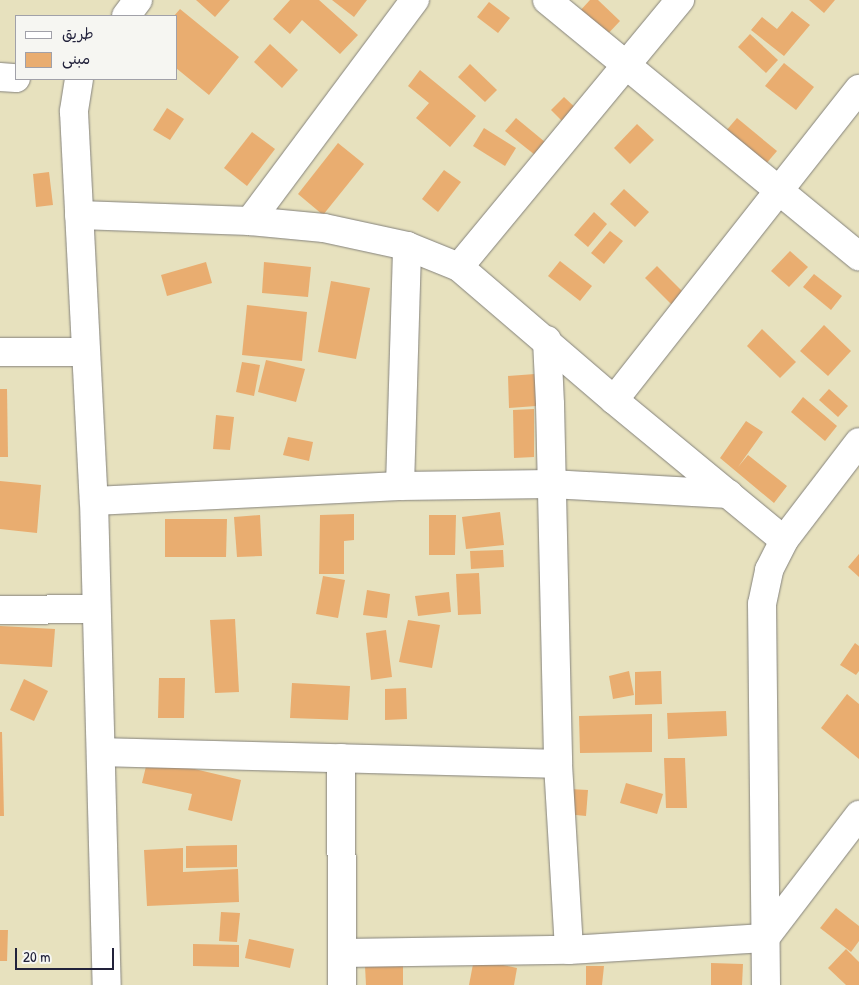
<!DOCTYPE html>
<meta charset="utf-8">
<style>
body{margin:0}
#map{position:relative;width:859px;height:985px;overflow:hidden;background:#e7e1be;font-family:"Patrick Hand","Playpen Sans Arabic",sans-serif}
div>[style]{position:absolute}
.building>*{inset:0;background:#e9ad70}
.roads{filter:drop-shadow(0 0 1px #84827c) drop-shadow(0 0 1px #84827c)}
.minor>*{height:28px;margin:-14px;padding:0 14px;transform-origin:14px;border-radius:14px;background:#fff}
span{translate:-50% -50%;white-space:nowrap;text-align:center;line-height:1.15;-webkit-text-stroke:4px #f6f6f2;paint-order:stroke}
.legend{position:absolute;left:15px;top:15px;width:162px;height:65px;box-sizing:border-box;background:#f6f6f2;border:1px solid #a1a1a9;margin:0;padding:6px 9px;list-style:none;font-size:15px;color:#22223b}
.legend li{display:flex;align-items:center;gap:10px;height:25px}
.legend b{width:25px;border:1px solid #a1a1a9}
.scale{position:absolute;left:15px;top:948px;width:99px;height:22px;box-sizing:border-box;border:2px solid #22223b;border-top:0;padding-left:6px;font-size:15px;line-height:18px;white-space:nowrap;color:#22223b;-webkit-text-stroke:4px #f6f6f2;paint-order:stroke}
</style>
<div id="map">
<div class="building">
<div style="clip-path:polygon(196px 0,230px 0,215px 17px)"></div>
<div style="clip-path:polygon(290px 0,319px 0,358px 35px,340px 54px,302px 20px,290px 34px,273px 19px)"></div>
<div style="clip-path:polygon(332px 0,367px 0,354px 17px)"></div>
<div style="clip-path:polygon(590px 0,598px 0,620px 21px,604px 38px,578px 13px)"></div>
<div style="clip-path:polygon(809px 0,835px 0,824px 13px)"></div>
<div style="clip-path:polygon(489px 2px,510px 18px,498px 33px,477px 17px)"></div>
<div style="clip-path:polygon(180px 9px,239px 57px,209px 95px,176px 68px,176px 16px,174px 16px)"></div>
<div style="clip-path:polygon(792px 11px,810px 25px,784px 56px,751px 30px,762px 17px,777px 29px)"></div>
<div style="clip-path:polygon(750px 34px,778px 60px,766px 73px,738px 47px)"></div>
<div style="clip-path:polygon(270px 44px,298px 70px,282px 88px,254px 62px)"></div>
<div style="clip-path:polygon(784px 63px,814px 87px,796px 110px,765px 86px)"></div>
<div style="clip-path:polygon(470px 64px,497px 90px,485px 102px,458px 77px)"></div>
<div style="clip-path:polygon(420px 70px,476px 116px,450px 147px,416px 118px,429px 103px,408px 86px)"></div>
<div style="clip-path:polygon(564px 97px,580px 112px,566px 125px,551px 110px)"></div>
<div style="clip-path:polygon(167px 108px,184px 119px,170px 140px,153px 130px)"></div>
<div style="clip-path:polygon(516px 118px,545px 142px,535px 155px,505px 131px)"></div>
<div style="clip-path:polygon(737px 118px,777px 151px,765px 165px,725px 132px)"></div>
<div style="clip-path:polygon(637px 124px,654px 140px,630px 164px,614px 148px)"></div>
<div style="clip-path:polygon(484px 128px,516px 148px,505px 166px,473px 146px)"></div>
<div style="clip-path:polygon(252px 132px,275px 149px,247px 186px,224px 168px)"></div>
<div style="clip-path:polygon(338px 143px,364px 164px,323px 215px,298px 194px)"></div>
<div style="clip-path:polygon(444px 170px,461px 182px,438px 212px,422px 199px)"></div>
<div style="clip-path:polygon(49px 172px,53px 205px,36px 207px,33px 174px)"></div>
<div style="clip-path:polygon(624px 189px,649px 212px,635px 227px,610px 204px)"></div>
<div style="clip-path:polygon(594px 212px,607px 224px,588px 247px,574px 235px)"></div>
<div style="clip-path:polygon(610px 231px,623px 241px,604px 264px,591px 253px)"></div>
<div style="clip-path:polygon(790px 251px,808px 267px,789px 287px,771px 271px)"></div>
<div style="clip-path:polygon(560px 261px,592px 286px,580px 301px,548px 276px)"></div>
<div style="clip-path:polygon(206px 262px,212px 283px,167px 296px,161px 275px)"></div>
<div style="clip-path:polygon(264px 262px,311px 267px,308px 297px,262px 293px)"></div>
<div style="clip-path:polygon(657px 266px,684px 293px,672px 305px,645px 278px)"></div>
<div style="clip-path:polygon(814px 274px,842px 296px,831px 310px,803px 287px)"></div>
<div style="clip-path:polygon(331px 281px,370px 288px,356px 359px,318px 352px)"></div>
<div style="clip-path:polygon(247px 305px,307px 312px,302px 361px,242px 355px)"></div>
<div style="clip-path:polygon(824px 325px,851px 351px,828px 376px,800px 351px)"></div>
<div style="clip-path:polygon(762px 329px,796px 362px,780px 378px,747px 346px)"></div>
<div style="clip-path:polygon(266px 360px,305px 369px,296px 402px,258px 392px)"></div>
<div style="clip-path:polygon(242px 362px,260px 365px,254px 396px,236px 392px)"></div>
<div style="clip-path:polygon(535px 374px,536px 406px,509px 408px,508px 376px)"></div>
<div style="clip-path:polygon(0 389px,7px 389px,8px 457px,0 457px)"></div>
<div style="clip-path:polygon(829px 389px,848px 406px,838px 417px,819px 400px)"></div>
<div style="clip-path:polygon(803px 397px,837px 426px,825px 441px,791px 412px)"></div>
<div style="clip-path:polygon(534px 409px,534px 457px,514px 458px,513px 410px)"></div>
<div style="clip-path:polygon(216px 415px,234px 417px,230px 450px,213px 449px)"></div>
<div style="clip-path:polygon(746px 421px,763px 432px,738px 467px,748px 455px,787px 486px,774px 503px,720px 458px)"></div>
<div style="clip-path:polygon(288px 437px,313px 442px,309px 461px,283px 455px)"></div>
<div style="clip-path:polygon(0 481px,41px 485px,37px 533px,0 529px)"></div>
<div style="clip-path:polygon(500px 512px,504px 545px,466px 549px,462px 517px)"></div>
<div style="clip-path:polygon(354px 514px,354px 540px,344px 541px,344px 574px,319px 574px,320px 515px)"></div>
<div style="clip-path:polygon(260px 515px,262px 556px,237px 557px,234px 517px)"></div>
<div style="clip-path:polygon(429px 515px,456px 515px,455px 555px,429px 555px)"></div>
<div style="clip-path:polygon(165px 519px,227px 519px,226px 557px,165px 557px)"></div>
<div style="clip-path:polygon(503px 550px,504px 567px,471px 569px,470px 551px)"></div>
<div style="clip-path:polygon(859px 554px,859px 577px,848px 567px)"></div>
<div style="clip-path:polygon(479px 573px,481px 614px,458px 615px,456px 574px)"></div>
<div style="clip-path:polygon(323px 576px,345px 580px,338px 618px,316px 614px)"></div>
<div style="clip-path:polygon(367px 590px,390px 594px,387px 618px,363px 615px)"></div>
<div style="clip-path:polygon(449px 592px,451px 612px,418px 616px,415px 596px)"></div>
<div style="clip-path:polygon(235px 619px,239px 692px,215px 693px,210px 620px)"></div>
<div style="clip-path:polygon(408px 620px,440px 625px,432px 668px,399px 662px)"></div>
<div style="clip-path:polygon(0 626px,55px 629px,52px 667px,0 664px)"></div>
<div style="clip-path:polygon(386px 630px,392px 677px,371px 680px,366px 633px)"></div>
<div style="clip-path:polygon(855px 643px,859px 646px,859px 671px,856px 675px,840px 665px)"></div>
<div style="clip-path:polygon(629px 671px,634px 695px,613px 699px,609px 676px)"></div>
<div style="clip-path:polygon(661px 671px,662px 704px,635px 705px,635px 672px)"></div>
<div style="clip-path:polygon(159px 678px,185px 678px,184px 718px,158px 718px)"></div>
<div style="clip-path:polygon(24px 679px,48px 691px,34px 721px,10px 710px)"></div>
<div style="clip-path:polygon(292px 683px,350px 686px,348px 720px,290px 718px)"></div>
<div style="clip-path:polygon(406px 688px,407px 719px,385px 720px,385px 689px)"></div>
<div style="clip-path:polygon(847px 694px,859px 704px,859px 759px,821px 728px)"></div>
<div style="clip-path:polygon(726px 711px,727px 736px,668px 739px,667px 713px)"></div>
<div style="clip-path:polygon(652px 714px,652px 752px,580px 753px,579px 716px)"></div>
<div style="clip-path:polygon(0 732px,2px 732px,4px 816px,0 816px)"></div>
<div style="clip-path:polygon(148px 758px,241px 780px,232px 821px,188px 810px,192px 794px,142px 783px)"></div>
<div style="clip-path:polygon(664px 758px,685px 758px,687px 808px,666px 808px)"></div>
<div style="clip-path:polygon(626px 783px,663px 794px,657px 814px,620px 803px)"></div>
<div style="clip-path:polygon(569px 789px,588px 790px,586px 816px,566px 814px)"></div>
<div style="clip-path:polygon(237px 845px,237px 867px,186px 868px,186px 846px)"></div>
<div style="clip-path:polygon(183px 848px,183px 872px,238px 869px,239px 902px,147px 906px,144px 850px)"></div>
<div style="clip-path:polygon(836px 908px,859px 926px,859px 941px,851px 952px,820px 928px)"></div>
<div style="clip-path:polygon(221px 912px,240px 913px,237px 942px,219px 941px)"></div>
<div style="clip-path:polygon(0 930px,8px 930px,7px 961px,0 961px)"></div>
<div style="clip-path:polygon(249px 939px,294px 949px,290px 968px,245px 958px)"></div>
<div style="clip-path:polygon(193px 944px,239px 945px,239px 967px,193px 966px)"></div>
<div style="clip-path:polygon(846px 949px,859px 962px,859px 985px,846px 985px,828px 968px)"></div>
<div style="clip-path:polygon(474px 959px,517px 968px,514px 985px,469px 985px)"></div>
<div style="clip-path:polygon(711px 963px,743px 964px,742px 985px,711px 985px)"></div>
<div style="clip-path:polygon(365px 966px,403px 966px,403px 985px,366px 985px)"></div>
<div style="clip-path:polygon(586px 966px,604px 966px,602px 985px,586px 985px)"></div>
</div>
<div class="roads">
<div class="minor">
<div style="left:547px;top:0;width:404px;rotate:39.4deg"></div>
<div style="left:126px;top:16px;width:20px;rotate:-53deg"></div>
<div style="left:0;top:77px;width:16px;rotate:4deg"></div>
<div style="left:79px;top:79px;width:33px;rotate:99deg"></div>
<div style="left:74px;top:112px;width:390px;rotate:87.1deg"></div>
<div style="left:94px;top:501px;width:484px;rotate:88.5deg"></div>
<div style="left:79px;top:215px;width:171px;rotate:2deg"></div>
<div style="left:250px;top:221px;width:74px;rotate:5.4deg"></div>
<div style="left:324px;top:228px;width:85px;rotate:12.2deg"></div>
<div style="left:407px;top:246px;width:56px;rotate:22deg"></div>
<div style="left:459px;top:267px;width:204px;rotate:40.6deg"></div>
<div style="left:614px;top:400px;width:220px;rotate:39.5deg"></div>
<div style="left:250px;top:221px;width:276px;rotate:-53.3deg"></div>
<div style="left:459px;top:267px;width:347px;rotate:-50.4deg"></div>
<div style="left:547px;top:340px;width:64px;rotate:87.3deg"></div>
<div style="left:550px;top:404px;width:360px;rotate:88.7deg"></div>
<div style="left:558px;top:764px;width:186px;rotate:86.6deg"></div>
<div style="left:0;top:352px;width:85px"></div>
<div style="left:614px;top:400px;width:396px;rotate:-51.8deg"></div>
<div style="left:400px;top:486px;width:240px;rotate:-88.3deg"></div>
<div style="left:94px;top:501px;width:306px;rotate:-2.8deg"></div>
<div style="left:400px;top:486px;width:151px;rotate:-0.8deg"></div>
<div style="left:551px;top:484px;width:178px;rotate:3.2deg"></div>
<div style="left:0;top:610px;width:96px;rotate:-0.6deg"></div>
<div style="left:102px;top:752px;width:456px;rotate:1.5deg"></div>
<div style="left:341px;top:758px;width:227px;rotate:89.7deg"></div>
<div style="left:342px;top:953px;width:227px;rotate:-0.8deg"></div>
<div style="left:569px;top:950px;width:196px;rotate:-3.5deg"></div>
<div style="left:765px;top:938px;width:155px;rotate:-52.6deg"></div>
<div style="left:766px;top:985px;width:381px;rotate:-90.6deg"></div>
<div style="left:762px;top:604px;width:35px;rotate:-78deg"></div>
<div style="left:769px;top:570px;width:34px;rotate:-63deg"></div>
<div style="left:784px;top:540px;width:123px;rotate:-52.6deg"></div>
</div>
</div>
<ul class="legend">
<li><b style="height:6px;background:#fff"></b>طريق</li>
<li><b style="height:14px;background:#e9ad70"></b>مبنى</li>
</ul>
<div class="scale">20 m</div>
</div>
